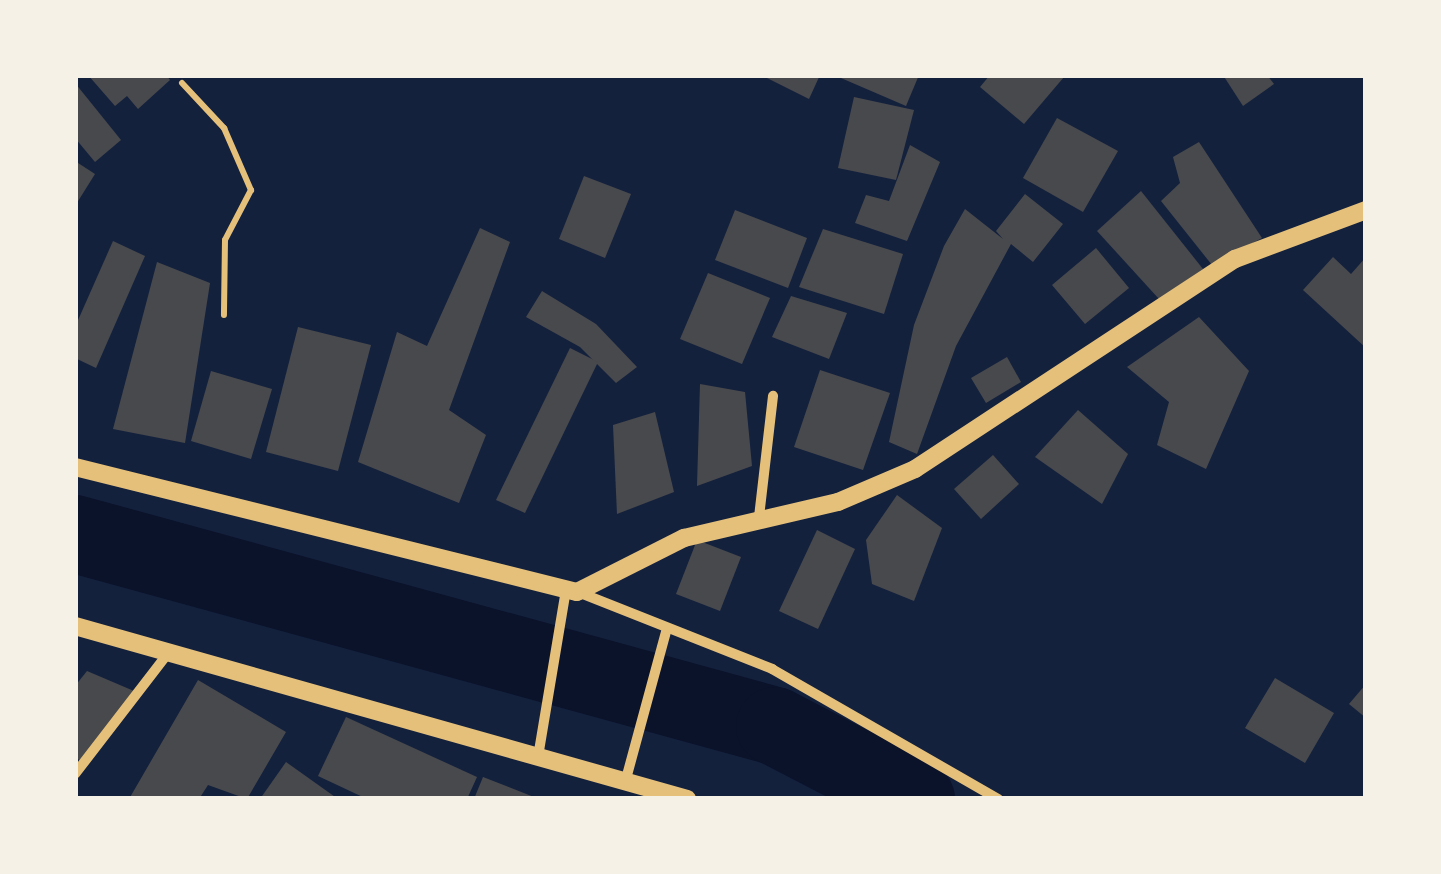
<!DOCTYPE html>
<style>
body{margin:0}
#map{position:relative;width:1441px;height:874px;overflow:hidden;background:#14213d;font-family:Bitter,serif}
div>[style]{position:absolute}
.river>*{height:78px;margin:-39px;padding:0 39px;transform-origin:39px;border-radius:39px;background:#0b132b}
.building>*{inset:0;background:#48494c}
.path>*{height:6px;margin:-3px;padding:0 3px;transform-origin:3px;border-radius:3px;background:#e5c07b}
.minor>*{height:10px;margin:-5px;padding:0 5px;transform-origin:5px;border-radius:5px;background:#e5c07b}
.tertiary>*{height:18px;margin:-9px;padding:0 9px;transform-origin:9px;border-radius:9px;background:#e5c07b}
span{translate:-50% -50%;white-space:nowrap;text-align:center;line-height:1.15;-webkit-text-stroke:10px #f6f1e7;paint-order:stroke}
.frame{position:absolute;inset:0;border:78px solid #f6f1e7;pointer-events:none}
</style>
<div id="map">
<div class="river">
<div style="left:75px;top:534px;width:726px;rotate:15.34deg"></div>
<div style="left:775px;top:726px;width:159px;rotate:27.4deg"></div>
</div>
<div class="building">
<div style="clip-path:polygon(88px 75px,166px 75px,170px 80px,138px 109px,127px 96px,115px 106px)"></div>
<div style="clip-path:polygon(761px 75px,820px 75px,809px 99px)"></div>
<div style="clip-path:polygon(834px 75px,919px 75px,906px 106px)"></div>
<div style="clip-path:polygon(990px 75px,1062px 75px,1064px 77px,1024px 124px,980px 87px)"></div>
<div style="clip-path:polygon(1223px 75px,1267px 75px,1274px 84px,1243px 106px)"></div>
<div style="clip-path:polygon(75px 83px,121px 140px,95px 162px,75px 138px)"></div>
<div style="clip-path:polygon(854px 97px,914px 110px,896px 180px,838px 168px)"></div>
<div style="clip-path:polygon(1057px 118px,1118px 151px,1083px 212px,1023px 178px)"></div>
<div style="clip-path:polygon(1199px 142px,1262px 238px,1212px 265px,1161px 201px,1180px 183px,1173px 157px)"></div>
<div style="clip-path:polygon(910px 145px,940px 162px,907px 241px,855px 223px,866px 195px,889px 201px)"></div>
<div style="clip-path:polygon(75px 161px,95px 174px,75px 206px)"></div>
<div style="clip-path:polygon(584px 176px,631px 194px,605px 258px,559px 239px)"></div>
<div style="clip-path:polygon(1141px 191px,1203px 269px,1159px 299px,1097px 231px)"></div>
<div style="clip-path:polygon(1025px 194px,1063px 224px,1033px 262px,1011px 244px,956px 346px,917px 454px,889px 442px,914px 325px,944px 246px,965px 209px,1003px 239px,996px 231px)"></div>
<div style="clip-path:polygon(735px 210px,807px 238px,788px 288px,715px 260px)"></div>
<div style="clip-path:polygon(480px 228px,510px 242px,449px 410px,486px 435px,459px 503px,358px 462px,397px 332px,427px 346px)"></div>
<div style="clip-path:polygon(823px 229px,903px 254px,884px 314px,799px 287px)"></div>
<div style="clip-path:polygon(113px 241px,145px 256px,96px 368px,75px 358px,75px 327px)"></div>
<div style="clip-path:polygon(1096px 248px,1129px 288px,1085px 324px,1052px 285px)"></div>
<div style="clip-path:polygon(1333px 257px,1351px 274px,1366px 257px,1366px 348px,1303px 290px)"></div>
<div style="clip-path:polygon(157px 262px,210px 283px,185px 443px,113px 429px)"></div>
<div style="clip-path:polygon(708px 273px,770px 298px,742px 364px,680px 339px)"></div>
<div style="clip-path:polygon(542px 291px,596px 324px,637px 367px,616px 383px,580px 347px,526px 317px)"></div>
<div style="clip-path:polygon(791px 296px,847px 313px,829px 359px,772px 337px)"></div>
<div style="clip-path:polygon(1199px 317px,1249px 371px,1206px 469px,1157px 445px,1169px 402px,1127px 367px)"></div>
<div style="clip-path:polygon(298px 327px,371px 345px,338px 471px,266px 452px)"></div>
<div style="clip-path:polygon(570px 348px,598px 362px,525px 513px,496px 500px)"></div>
<div style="clip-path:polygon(1007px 357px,1021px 382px,986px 403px,971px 378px)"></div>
<div style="clip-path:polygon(820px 370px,890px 393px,863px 470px,794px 447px)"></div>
<div style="clip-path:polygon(211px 371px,272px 389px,251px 459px,191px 441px)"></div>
<div style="clip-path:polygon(700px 384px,745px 392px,752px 466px,697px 486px)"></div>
<div style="clip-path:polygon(1078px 410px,1128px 454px,1102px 504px,1035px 457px)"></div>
<div style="clip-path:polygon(655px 412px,674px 492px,617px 514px,613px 425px)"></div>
<div style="clip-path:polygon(993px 455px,1019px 484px,981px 519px,954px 489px)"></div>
<div style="clip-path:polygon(897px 495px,942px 528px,914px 601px,872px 584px,866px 540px)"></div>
<div style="clip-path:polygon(817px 530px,855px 549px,818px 629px,779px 611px)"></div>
<div style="clip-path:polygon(697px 540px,741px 557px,720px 611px,676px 594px)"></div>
<div style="clip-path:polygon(87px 671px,134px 691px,85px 762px,75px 758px,75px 686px)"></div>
<div style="clip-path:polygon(1275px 678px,1334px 713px,1305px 763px,1245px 728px)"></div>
<div style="clip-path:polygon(198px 680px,286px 732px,247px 799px,208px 785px,199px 799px,129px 799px)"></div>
<div style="clip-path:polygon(1366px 684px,1366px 718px,1349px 704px)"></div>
<div style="clip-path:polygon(346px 717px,477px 777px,467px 799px,367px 799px,318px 776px)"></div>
<div style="clip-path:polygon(286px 762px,338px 799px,260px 799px)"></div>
<div style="clip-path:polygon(483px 777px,539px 799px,474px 799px)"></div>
</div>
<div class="path">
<div style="left:182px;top:83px;width:62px;rotate:47deg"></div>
<div style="left:224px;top:128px;width:68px;rotate:66.5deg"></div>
<div style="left:251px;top:190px;width:56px;rotate:117.5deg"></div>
<div style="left:225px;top:240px;width:75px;rotate:90.8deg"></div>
</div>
<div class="minor">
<div style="left:759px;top:517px;width:122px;rotate:-83.4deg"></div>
<div style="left:578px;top:592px;width:209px;rotate:21.6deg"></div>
<div style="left:772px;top:669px;width:261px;rotate:29.9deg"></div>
<div style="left:539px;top:751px;width:163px;rotate:-80.5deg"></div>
<div style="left:75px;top:774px;width:154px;rotate:-52.4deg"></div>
<div style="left:626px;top:779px;width:156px;rotate:-74.8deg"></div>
</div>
<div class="tertiary">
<div style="left:75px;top:467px;width:517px;rotate:13.98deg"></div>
<div style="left:577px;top:592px;width:120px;rotate:-26.8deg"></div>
<div style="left:684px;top:538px;width:158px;rotate:-13.2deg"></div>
<div style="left:838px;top:502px;width:84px;rotate:-23.2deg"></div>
<div style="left:915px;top:469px;width:383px;rotate:-33.3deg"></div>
<div style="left:1235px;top:259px;width:140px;rotate:-20.5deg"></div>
<div style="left:75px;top:626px;width:636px;rotate:15.78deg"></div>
</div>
<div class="frame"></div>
</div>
